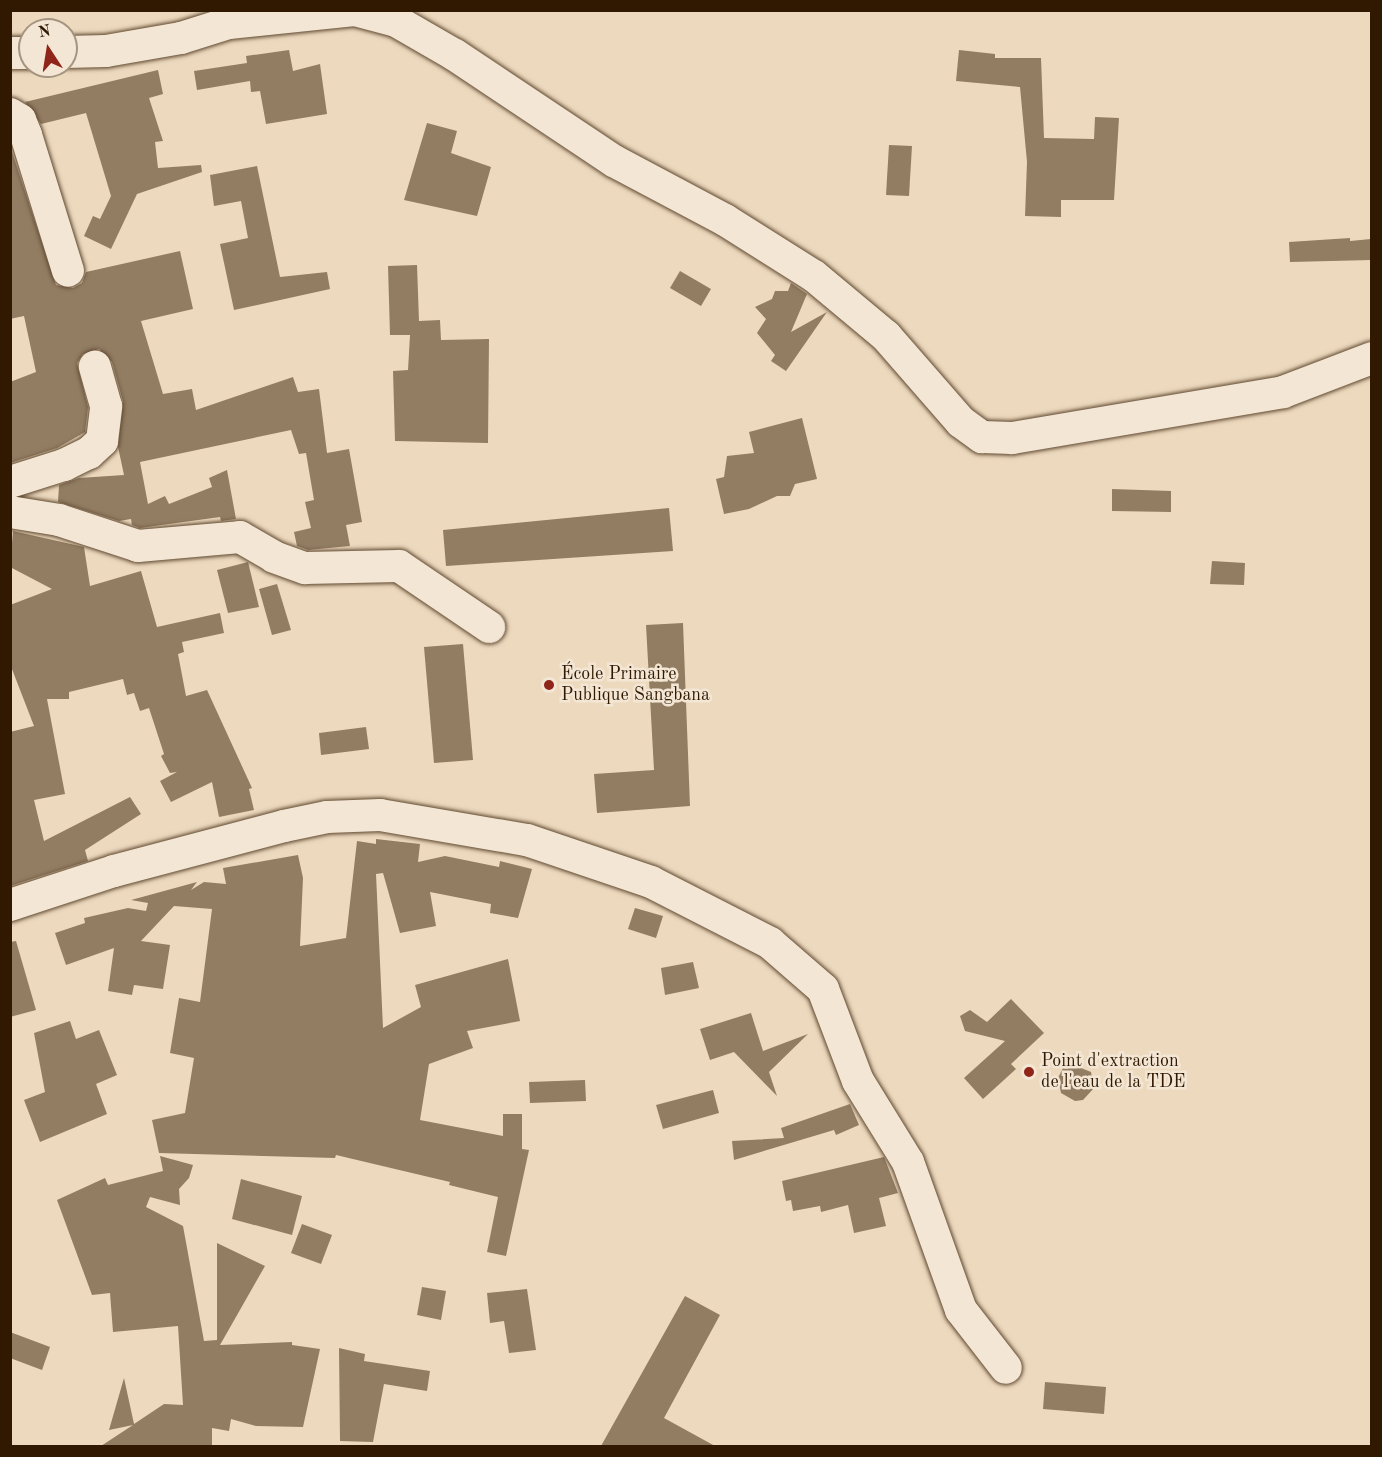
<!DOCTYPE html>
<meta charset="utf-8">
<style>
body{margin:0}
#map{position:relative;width:1382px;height:1457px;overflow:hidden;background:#edd9be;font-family:"Old Standard TT",serif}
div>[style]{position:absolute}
.building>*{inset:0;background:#927d63}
.roads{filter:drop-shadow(0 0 2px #5f4930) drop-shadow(0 0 2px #5f4930)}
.minor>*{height:32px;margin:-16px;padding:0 16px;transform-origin:16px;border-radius:16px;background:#f3e6d5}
.dots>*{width:16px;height:16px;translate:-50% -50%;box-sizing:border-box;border:3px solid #f3e6d5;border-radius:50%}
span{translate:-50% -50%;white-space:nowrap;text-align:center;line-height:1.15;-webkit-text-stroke:5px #f3e6d5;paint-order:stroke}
.poi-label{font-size:18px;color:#301900}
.left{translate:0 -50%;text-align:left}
.frame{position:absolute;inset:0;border:12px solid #301900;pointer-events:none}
.north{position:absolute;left:18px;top:18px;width:60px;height:60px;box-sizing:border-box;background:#f3e6d5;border:2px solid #a59480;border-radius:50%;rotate:348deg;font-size:16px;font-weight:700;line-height:24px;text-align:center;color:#301900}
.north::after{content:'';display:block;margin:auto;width:21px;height:27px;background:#8f2418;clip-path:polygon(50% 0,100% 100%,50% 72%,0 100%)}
</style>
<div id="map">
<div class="building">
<div style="clip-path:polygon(289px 50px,293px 71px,320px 64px,327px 114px,266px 124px,260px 91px,251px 92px,250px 81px,197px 90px,194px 71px,247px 63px,246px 56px)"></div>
<div style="clip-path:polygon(959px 50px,995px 54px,995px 58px,1041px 58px,1044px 138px,1094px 139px,1095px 117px,1119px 118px,1114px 200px,1061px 200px,1061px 217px,1025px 216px,1027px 162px,1020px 87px,956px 81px)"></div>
<div style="clip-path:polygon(158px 70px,163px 94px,149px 98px,163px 141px,155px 142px,158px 168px,201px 165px,202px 172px,137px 194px,111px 249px,84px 236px,93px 216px,100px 219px,111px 196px,86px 113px,41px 124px,25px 102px)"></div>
<div style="clip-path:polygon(427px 123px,457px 131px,451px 153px,491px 167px,477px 216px,404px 200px)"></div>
<div style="clip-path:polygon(889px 145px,912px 146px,909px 196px,886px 195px)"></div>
<div style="clip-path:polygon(10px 146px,56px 285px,73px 288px,82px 283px,86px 272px,180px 251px,193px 309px,141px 321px,163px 394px,192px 389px,196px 410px,293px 377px,298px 392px,319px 389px,327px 453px,349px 449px,362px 522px,346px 525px,350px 546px,308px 550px,297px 546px,294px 532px,311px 528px,305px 502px,314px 500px,306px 453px,299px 454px,291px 430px,140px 462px,148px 504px,165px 496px,169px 504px,212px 487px,209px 478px,227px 470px,236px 519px,221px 521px,220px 517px,140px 528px,132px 525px,131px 519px,119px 521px,58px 502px,59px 485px,79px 478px,124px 475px,118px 447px,123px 401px,112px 362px,99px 349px,83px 354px,77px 363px,88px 407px,85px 432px,57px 448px,10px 463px,10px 382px,36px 372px,24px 316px,10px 319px)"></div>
<div style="clip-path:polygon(257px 166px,280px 277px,327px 272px,330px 289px,234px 310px,220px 244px,248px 238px,241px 201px,214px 206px,210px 175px)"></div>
<div style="clip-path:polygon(1350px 238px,1350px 241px,1371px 239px,1371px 260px,1290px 262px,1289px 242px)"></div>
<div style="clip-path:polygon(417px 265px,419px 321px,440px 320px,441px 340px,489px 339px,488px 443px,395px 441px,393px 371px,408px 370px,410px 335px,390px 335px,388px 266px)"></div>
<div style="clip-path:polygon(680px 271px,711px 289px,701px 306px,670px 288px)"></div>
<div style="clip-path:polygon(791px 283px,807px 294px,791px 332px,827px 312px,786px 371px,771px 361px,775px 355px,757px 333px,766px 319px,755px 307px,772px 299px,775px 291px,788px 291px)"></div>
<div style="clip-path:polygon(802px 418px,817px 479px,795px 484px,790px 496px,777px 496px,749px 509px,724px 514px,716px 479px,724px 477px,727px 456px,754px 453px,749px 432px)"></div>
<div style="clip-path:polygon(1112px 489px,1171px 491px,1171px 512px,1112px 511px)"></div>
<div style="clip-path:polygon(669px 508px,673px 551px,446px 566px,443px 530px)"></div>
<div style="clip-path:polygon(13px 531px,84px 547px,90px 586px,141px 571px,157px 627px,220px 613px,224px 633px,182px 642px,184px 652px,178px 654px,186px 696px,207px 690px,252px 788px,249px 789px,254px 810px,219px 817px,212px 782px,171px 802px,160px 781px,177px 772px,170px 773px,161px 756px,164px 754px,149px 708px,140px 711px,134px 693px,127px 695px,123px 679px,69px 692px,69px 699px,47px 699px,65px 794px,34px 800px,44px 841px,130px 797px,141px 814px,85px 850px,88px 861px,10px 886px,10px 732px,34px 726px,10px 664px,10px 605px,52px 589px,10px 567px)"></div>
<div style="clip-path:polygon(1212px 561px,1245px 563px,1244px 585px,1210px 584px)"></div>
<div style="clip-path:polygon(248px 562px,259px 607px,228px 613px,217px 570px)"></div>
<div style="clip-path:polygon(277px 584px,291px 630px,272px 635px,259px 589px)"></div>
<div style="clip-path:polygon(683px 623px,690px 806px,597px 813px,594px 774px,654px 770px,646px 625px)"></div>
<div style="clip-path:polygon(463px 644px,473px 760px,434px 763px,424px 647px)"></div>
<div style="clip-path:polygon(366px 727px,369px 749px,321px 755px,319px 733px)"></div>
<div style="clip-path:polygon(376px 839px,420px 844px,418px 862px,445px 856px,499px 867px,500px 861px,532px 869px,518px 918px,490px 913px,491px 904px,430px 892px,436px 926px,400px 933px,383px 873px,376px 874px,383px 1028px,421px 1007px,415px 985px,508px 959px,520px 1021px,467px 1031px,473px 1048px,429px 1064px,420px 1120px,503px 1136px,503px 1114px,522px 1114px,522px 1149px,529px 1150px,506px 1256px,487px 1252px,498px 1197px,449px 1185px,450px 1182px,336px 1155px,335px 1158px,159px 1153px,152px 1120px,185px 1113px,194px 1058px,170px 1053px,179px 998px,200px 1002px,212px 909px,174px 906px,141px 941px,170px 945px,163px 989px,134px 985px,132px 995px,108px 991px,114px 948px,66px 965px,55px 933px,85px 923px,84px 918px,128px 908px,146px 911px,148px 903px,131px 900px,197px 882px,191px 890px,204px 882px,226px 884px,223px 868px,298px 855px,303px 878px,300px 946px,346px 938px,357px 841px,376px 844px)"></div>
<div style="clip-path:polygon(635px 908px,663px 916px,656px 938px,628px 929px)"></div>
<div style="clip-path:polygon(16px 941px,36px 1010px,10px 1017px,10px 942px)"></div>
<div style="clip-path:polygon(693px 962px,699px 988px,665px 995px,661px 968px)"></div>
<div style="clip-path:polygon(1011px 999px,1044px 1033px,1011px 1064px,1016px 1069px,983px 1099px,964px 1078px,1005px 1041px,965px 1031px,960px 1016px,970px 1010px,987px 1022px)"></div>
<div style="clip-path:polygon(751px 1013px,763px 1051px,808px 1034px,769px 1072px,777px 1096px,734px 1052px,710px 1060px,700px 1029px)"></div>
<div style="clip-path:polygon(70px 1021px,76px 1039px,99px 1030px,117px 1075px,96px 1084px,107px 1114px,40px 1142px,24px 1100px,45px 1092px,34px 1033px)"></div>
<div style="clip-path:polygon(1066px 1062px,1091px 1072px,1094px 1088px,1083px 1100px,1075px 1101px,1061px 1093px,1058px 1078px)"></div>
<div style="clip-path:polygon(585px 1080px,586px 1101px,530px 1103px,529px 1082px)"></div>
<div style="clip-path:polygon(713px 1090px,719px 1113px,663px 1129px,656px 1105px)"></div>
<div style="clip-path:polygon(850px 1104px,859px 1125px,836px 1135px,834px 1130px,734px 1160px,732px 1141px,784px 1138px,781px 1128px)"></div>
<div style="clip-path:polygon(160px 1156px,193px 1165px,189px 1178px,179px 1189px,180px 1205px,150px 1197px,146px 1207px,183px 1226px,204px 1341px,217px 1340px,217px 1243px,265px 1266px,220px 1345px,292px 1342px,292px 1345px,320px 1349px,303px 1427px,256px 1426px,231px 1419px,229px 1431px,212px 1428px,212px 1446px,101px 1446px,133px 1425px,109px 1430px,124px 1378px,134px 1424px,164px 1404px,183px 1405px,178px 1326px,113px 1332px,110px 1293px,92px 1295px,57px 1200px,105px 1178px,108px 1185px,163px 1171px)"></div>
<div style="clip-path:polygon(884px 1157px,898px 1193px,879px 1198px,886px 1226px,854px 1233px,848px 1205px,821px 1212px,820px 1206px,793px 1211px,791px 1200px,786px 1201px,782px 1181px)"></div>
<div style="clip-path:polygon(241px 1179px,302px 1196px,292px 1235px,232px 1219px)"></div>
<div style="clip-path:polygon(302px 1224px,332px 1235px,321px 1264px,291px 1253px)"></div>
<div style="clip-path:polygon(422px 1287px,446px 1291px,441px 1320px,417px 1315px)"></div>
<div style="clip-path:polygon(527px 1289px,536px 1350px,509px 1353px,504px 1321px,490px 1323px,487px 1293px)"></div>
<div style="clip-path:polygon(685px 1296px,720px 1315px,664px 1418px,715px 1446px,601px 1446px)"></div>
<div style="clip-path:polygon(10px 1332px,50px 1347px,42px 1370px,10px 1358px)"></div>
<div style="clip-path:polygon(339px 1348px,365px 1354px,364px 1361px,430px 1371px,427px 1391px,384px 1384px,373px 1442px,340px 1441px)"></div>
<div style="clip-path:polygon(1045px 1382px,1106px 1387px,1104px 1414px,1043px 1409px)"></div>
</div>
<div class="roads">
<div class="minor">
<div style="left:355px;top:10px;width:42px;rotate:15deg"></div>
<div style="left:396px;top:21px;width:68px;rotate:30deg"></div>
<div style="left:455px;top:55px;width:191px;rotate:33.7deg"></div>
<div style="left:614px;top:161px;width:126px;rotate:28deg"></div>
<div style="left:725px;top:220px;width:105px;rotate:32.2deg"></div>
<div style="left:814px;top:276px;width:94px;rotate:39.8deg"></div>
<div style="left:886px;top:336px;width:114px;rotate:48.9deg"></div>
<div style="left:961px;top:422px;width:26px;rotate:36deg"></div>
<div style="left:982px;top:437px;width:30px;rotate:2deg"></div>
<div style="left:1012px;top:438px;width:275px;rotate:-9.6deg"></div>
<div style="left:1283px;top:392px;width:95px;rotate:-20.9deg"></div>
<div style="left:66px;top:52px;width:40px;rotate:-1.4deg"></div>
<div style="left:106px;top:51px;width:76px;rotate:-9.8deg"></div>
<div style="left:181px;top:38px;width:50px;rotate:-17.4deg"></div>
<div style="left:229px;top:23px;width:126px;rotate:-5.9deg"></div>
<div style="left:10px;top:53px;width:20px"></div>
<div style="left:10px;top:114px;width:12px;rotate:31deg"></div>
<div style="left:20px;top:120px;width:16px;rotate:68deg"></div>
<div style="left:26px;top:135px;width:142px;rotate:72.8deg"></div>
<div style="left:10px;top:482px;width:57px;rotate:-17.5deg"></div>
<div style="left:64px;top:465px;width:28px;rotate:-26deg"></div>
<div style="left:89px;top:453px;width:18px;rotate:-43deg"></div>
<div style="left:102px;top:441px;width:35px;rotate:-83deg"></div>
<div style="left:106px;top:406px;width:41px;rotate:-105.8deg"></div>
<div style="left:10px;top:512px;width:50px;rotate:9.3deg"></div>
<div style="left:59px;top:520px;width:83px;rotate:18.2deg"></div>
<div style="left:138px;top:546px;width:102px;rotate:-5deg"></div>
<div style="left:240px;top:537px;width:39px;rotate:30deg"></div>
<div style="left:274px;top:557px;width:33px;rotate:20deg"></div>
<div style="left:305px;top:568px;width:94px;rotate:-1.2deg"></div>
<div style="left:399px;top:566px;width:109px;rotate:34.1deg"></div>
<div style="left:10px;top:905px;width:109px;rotate:-18.1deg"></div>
<div style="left:114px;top:871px;width:176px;rotate:-14.8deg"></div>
<div style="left:284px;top:826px;width:44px;rotate:-11.8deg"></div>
<div style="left:327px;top:817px;width:53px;rotate:-2.2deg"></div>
<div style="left:380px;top:815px;width:149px;rotate:9.7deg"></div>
<div style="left:527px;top:840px;width:131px;rotate:18.7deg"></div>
<div style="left:651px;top:882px;width:134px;rotate:27.1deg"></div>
<div style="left:770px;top:943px;width:70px;rotate:41deg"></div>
<div style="left:823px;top:989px;width:98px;rotate:69.2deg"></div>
<div style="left:858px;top:1081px;width:95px;rotate:58.3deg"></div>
<div style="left:908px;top:1162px;width:157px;rotate:70.3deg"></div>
<div style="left:961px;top:1310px;width:73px;rotate:52.2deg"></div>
</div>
</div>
<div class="dots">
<div style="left:549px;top:685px;background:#8f2418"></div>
<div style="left:1029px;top:1072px;background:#8f2418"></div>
</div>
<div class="poi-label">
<span class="left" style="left:561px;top:685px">École Primaire<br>Publique Sangbana</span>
<span class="left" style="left:1041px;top:1072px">Point d'extraction<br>de l'eau de la TDE</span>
</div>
<div class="frame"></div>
<div class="north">N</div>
</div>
